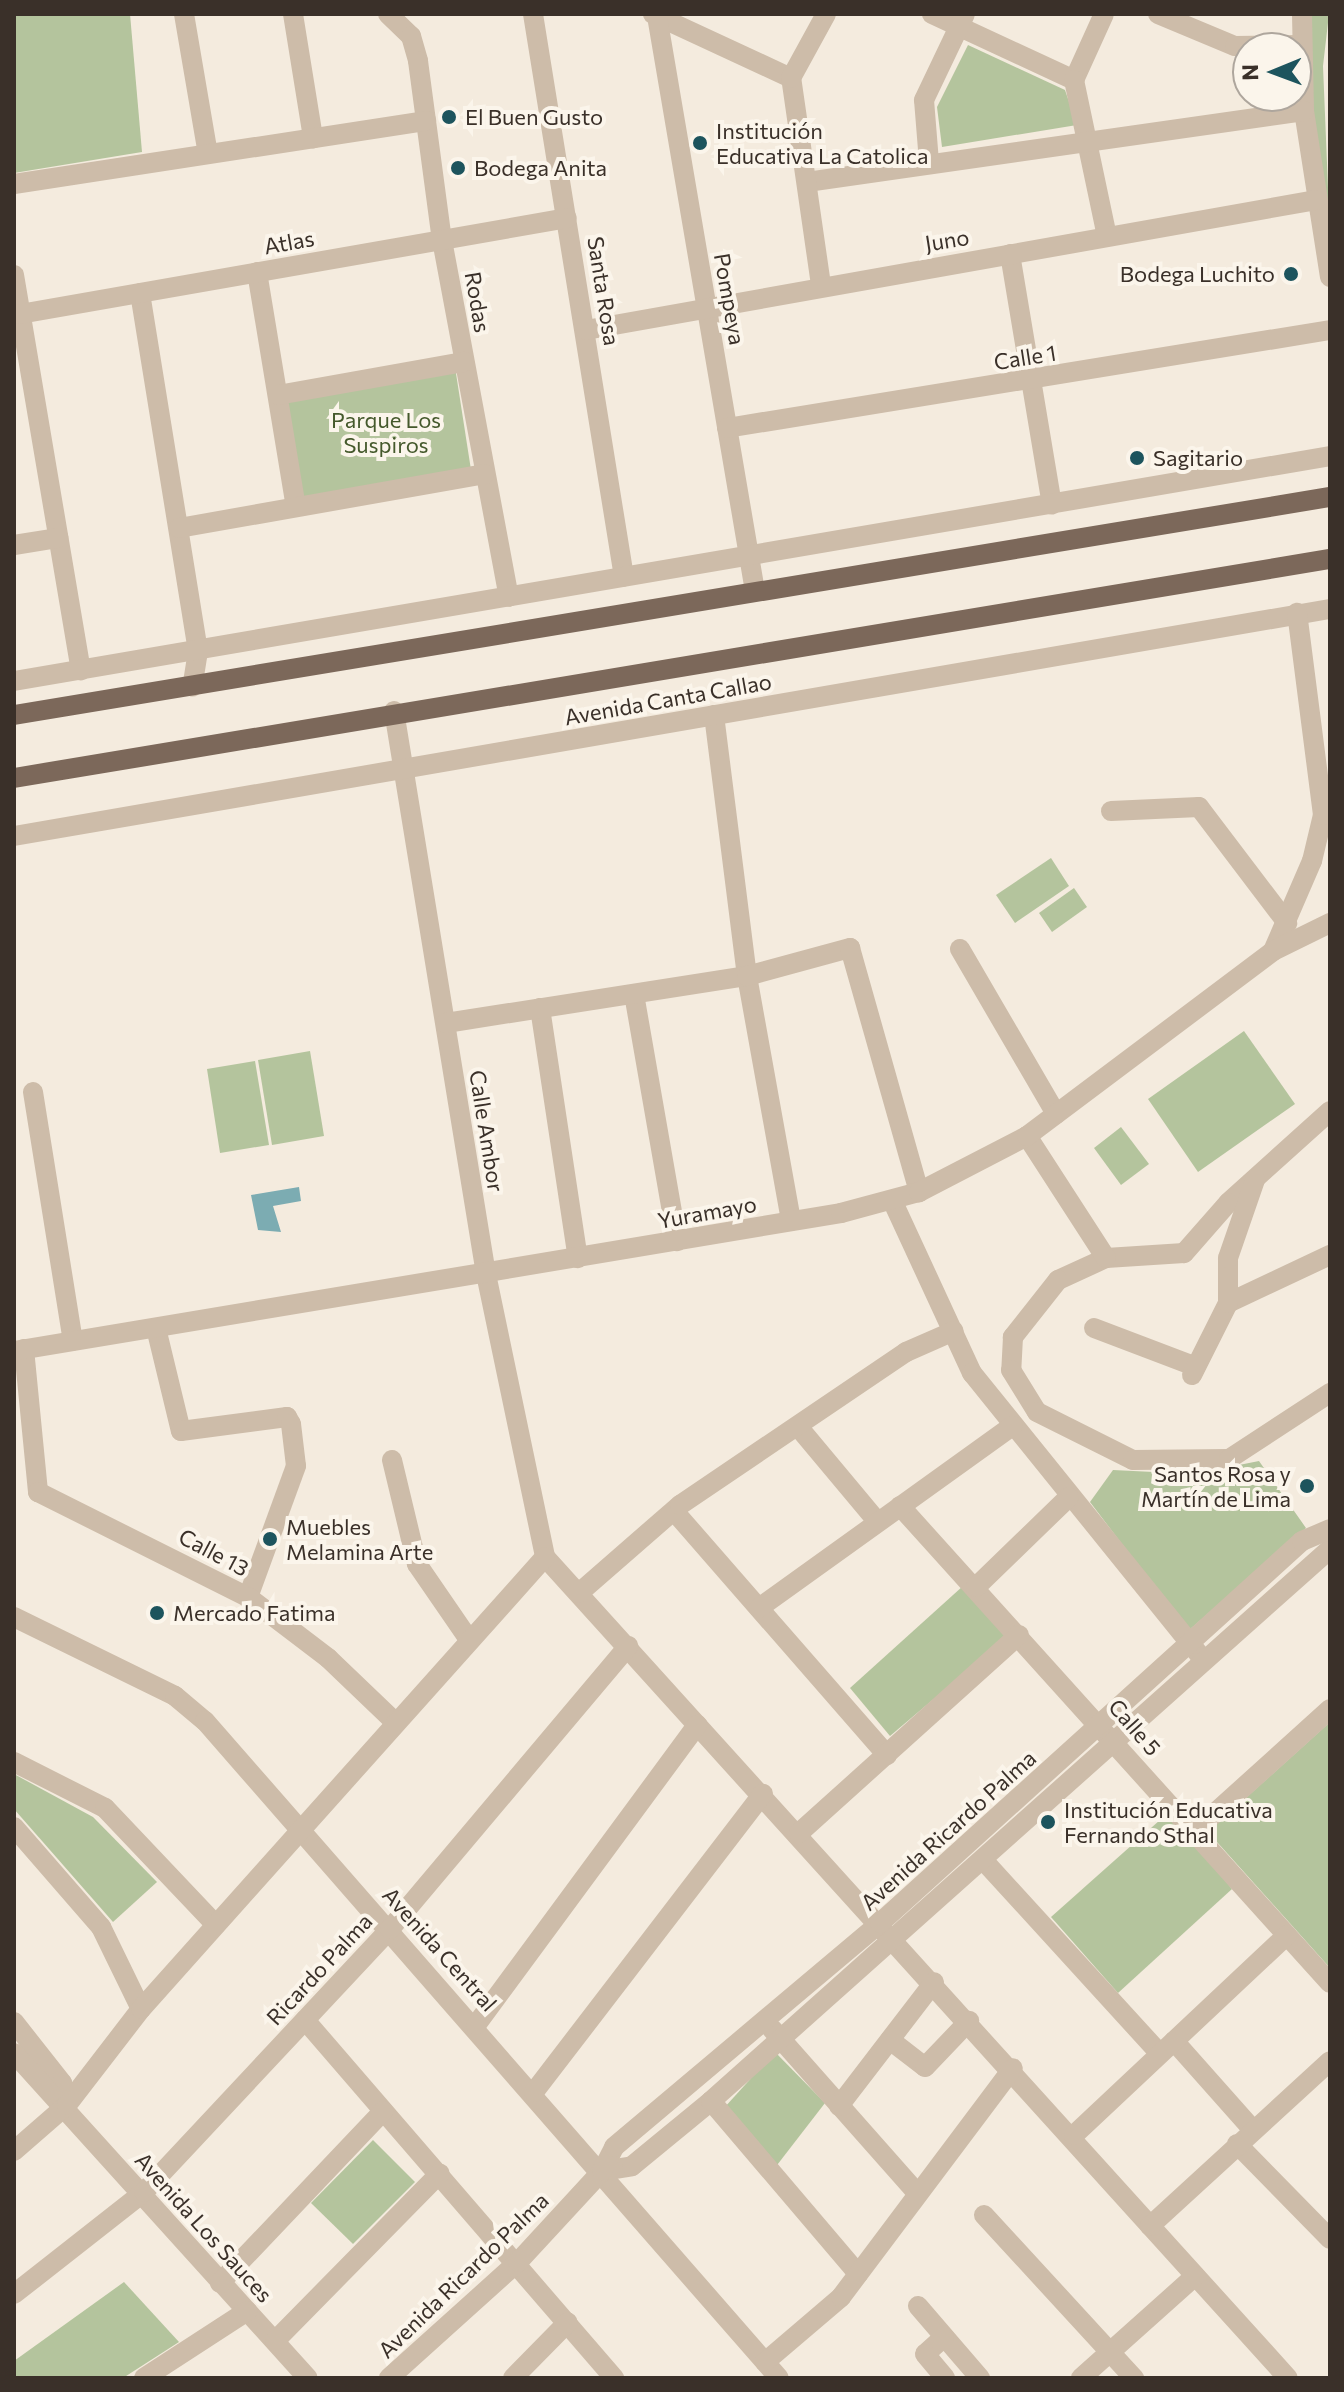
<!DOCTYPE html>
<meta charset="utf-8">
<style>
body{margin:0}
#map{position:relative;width:1344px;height:2392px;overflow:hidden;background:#f4ebde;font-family:Commissioner,sans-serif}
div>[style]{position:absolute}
.green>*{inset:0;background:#b4c49d}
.water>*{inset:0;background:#7cacb2}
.minor>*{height:20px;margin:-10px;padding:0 10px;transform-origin:10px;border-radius:10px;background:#cdbca9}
.major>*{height:20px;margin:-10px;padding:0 10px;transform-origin:10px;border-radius:10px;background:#7c685a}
.dots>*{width:22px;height:22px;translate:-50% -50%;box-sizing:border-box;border:4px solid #fbf5eb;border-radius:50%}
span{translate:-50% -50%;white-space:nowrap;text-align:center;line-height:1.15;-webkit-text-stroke:8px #fbf5eb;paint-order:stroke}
.poi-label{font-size:22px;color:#3a3029}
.left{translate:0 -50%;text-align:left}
.right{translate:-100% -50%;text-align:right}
.street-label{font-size:22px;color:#3a3029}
.park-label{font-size:22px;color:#45592c}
.frame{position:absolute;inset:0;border:16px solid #3a3029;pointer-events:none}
.north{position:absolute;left:1232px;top:32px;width:80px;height:80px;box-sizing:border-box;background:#fbf5eb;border:2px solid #aea69d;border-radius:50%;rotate:269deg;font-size:22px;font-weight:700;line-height:32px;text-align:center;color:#3a3029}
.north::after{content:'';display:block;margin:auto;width:28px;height:36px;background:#1d545d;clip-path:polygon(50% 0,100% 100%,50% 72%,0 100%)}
</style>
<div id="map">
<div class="green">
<div style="clip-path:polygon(14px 14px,130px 14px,142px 152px,14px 173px)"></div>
<div style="clip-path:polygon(1310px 14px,1329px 14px,1323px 66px,1330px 236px,1310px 115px)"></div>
<div style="clip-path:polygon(968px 45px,1065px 90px,1077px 125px,942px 147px,937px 107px)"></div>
<div style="clip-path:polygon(455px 367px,471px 470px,297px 499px,281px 397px)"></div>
<div style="clip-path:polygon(1051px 858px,1069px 886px,1015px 923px,996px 895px)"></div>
<div style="clip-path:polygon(1074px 888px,1087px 907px,1052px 932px,1039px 913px)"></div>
<div style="clip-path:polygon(1244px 1031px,1295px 1104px,1198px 1172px,1148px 1099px)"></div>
<div style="clip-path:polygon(310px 1051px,324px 1136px,272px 1145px,258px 1060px)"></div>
<div style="clip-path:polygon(255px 1061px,269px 1145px,220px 1153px,207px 1069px)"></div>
<div style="clip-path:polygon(1121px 1127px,1149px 1164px,1121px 1185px,1094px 1148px)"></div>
<div style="clip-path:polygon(1259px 1461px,1306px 1528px,1188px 1631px,1090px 1502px,1113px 1470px,1194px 1474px)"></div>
<div style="clip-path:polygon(963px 1586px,1007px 1637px,890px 1736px,850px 1688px)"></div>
<div style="clip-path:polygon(1329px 1723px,1330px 1723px,1330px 1968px,1208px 1832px)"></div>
<div style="clip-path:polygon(14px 1774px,93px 1817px,157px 1882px,113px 1922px,14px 1809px)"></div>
<div style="clip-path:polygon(1169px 1812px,1232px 1889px,1118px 1993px,1051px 1917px)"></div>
<div style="clip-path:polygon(775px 2052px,825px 2103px,774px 2169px,724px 2108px)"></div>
<div style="clip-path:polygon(373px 2140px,415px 2182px,353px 2244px,311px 2203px)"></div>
<div style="clip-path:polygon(124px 2282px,179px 2342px,123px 2378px,14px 2378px,14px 2361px)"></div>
</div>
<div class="water">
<div style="clip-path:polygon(299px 1187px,301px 1201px,273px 1206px,281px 1232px,258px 1230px,251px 1195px)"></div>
</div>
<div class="minor">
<div style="left:184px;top:14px;width:142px;rotate:80.3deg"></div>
<div style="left:293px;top:14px;width:126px;rotate:80.8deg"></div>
<div style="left:388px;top:14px;width:32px;rotate:44deg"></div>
<div style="left:411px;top:36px;width:26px;rotate:74deg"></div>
<div style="left:418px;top:61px;width:181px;rotate:82.4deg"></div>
<div style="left:442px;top:240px;width:363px;rotate:79.4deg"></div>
<div style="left:533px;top:14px;width:570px;rotate:80.82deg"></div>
<div style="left:653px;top:14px;width:152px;rotate:24.9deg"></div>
<div style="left:932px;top:14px;width:157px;rotate:24.9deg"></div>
<div style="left:1104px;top:14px;width:72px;rotate:114.4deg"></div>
<div style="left:1074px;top:80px;width:160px;rotate:78.1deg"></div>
<div style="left:1158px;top:14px;width:83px;rotate:22.6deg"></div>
<div style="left:1235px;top:46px;width:65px;rotate:-0.9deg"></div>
<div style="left:1302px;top:14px;width:97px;rotate:88.8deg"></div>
<div style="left:1304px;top:111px;width:168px;rotate:81.1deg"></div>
<div style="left:657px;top:16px;width:583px;rotate:80.33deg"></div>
<div style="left:929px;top:162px;width:62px;rotate:-94.6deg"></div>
<div style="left:924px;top:100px;width:95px;rotate:-64.5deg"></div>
<div style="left:807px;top:182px;width:502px;rotate:-8.13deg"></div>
<div style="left:14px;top:184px;width:417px;rotate:-8.7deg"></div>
<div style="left:1010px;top:254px;width:254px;rotate:80.5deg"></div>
<div style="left:257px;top:272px;width:238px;rotate:80.6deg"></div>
<div style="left:14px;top:275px;width:401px;rotate:80.4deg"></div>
<div style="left:821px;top:285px;width:209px;rotate:-98.2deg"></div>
<div style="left:791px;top:78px;width:73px;rotate:-61.3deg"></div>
<div style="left:140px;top:293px;width:363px;rotate:80.8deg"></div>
<div style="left:198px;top:651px;width:36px;rotate:99deg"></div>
<div style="left:20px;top:314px;width:555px;rotate:-9.95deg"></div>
<div style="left:586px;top:330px;width:741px;rotate:-10.1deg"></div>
<div style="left:278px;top:395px;width:189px;rotate:-10.1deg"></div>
<div style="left:727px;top:428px;width:611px;rotate:-9.23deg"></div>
<div style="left:179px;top:528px;width:310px;rotate:-10deg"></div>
<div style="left:14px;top:545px;width:45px;rotate:-9deg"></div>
<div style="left:14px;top:681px;width:1335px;rotate:-9.7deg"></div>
<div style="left:394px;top:711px;width:570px;rotate:80.72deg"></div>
<div style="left:486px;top:1274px;width:289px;rotate:78.2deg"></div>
<div style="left:545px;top:1557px;width:1107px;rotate:47.86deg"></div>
<div style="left:714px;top:715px;width:263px;rotate:82.8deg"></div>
<div style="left:747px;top:976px;width:249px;rotate:79.8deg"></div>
<div style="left:1111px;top:811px;width:88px;rotate:-2.6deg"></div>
<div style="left:1199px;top:807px;width:146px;rotate:52.8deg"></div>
<div style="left:14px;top:836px;width:1335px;rotate:-9.79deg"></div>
<div style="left:960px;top:949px;width:191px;rotate:59.8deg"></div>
<div style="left:1273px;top:951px;width:98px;rotate:-66.6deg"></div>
<div style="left:1312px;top:861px;width:47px;rotate:-76.6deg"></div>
<div style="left:1323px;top:815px;width:204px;rotate:-97.3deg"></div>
<div style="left:634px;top:994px;width:251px;rotate:80.1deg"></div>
<div style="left:540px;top:1008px;width:253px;rotate:81.4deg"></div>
<div style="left:446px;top:1023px;width:305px;rotate:-8.9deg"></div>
<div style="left:747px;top:976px;width:107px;rotate:-15.2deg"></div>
<div style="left:850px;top:948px;width:254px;rotate:74.2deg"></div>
<div style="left:33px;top:1092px;width:252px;rotate:80.9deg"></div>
<div style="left:1330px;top:1111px;width:137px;rotate:138deg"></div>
<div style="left:1228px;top:1203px;width:67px;rotate:131.3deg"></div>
<div style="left:1184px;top:1253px;width:78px;rotate:176.3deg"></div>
<div style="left:1106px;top:1258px;width:53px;rotate:155.4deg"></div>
<div style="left:1058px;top:1280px;width:73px;rotate:128.3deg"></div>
<div style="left:1013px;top:1337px;width:33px;rotate:93deg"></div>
<div style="left:1011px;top:1370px;width:49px;rotate:58.2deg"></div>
<div style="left:1037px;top:1412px;width:107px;rotate:26.6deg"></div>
<div style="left:1133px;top:1460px;width:96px;rotate:-0.6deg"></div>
<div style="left:1229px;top:1459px;width:121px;rotate:-33.2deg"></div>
<div style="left:1027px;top:1136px;width:145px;rotate:57.1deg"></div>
<div style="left:892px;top:1200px;width:191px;rotate:65.2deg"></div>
<div style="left:972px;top:1373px;width:361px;rotate:51.1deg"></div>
<div style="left:1228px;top:1303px;width:113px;rotate:-25.2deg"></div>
<div style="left:156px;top:1328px;width:106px;rotate:76.4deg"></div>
<div style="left:181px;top:1431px;width:107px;rotate:-7.5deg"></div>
<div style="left:287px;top:1417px;width:8px;rotate:60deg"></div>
<div style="left:291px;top:1424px;width:42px;rotate:83.2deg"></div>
<div style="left:296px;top:1466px;width:140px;rotate:110.1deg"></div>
<div style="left:1094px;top:1328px;width:107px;rotate:20.8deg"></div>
<div style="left:24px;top:1349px;width:144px;rotate:84.4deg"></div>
<div style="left:38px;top:1492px;width:235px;rotate:26.6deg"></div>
<div style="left:248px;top:1597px;width:101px;rotate:37.3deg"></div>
<div style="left:328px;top:1658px;width:94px;rotate:43.7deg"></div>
<div style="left:14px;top:1351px;width:838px;rotate:-9.47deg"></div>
<div style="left:841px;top:1213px;width:81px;rotate:-15.1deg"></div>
<div style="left:919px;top:1192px;width:122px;rotate:-27.4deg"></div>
<div style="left:1027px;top:1136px;width:308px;rotate:-36.9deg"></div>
<div style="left:1273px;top:951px;width:64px;rotate:-26.2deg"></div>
<div style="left:1192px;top:1375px;width:80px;rotate:-63.4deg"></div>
<div style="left:1228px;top:1303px;width:45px;rotate:-90deg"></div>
<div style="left:1228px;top:1258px;width:83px;rotate:-70.9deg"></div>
<div style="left:800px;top:1429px;width:120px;rotate:50.1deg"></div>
<div style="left:392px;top:1460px;width:107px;rotate:76.5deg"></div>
<div style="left:417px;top:1564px;width:93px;rotate:55.5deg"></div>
<div style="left:900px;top:1506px;width:642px;rotate:47.97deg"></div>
<div style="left:674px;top:1511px;width:324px;rotate:48.9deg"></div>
<div style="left:976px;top:1587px;width:129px;rotate:-44.1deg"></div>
<div style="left:579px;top:1593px;width:134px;rotate:-41.1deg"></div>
<div style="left:680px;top:1505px;width:273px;rotate:-34.1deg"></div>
<div style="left:906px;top:1352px;width:52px;rotate:-23.6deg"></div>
<div style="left:759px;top:1608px;width:312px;rotate:-35.7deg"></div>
<div style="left:14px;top:1617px;width:179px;rotate:26.1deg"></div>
<div style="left:175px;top:1696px;width:39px;rotate:40deg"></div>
<div style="left:205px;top:1721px;width:872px;rotate:48.86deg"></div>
<div style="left:14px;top:1762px;width:102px;rotate:26.8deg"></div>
<div style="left:105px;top:1808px;width:161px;rotate:46.5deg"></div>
<div style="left:14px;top:1827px;width:133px;rotate:49deg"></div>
<div style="left:101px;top:1927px;width:91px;rotate:64deg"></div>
<div style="left:1195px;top:1831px;width:182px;rotate:-42.1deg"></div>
<div style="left:799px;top:1833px;width:296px;rotate:-42deg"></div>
<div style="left:984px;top:1861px;width:261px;rotate:47.6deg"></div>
<div style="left:305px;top:2020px;width:473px;rotate:49.2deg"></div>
<div style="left:14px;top:2022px;width:78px;rotate:51.8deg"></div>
<div style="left:62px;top:2083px;width:23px;rotate:77deg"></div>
<div style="left:476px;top:2025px;width:373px;rotate:-53.6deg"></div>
<div style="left:772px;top:2029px;width:220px;rotate:48.5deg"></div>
<div style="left:890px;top:2040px;width:44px;rotate:37.6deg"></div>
<div style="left:925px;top:2067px;width:64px;rotate:-46.3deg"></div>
<div style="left:1174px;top:2041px;width:119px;rotate:48.4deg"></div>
<div style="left:14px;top:2053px;width:438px;rotate:47.9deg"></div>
<div style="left:534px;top:2092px;width:376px;rotate:-52.5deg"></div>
<div style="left:711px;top:2101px;width:227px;rotate:49.6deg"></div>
<div style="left:839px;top:2106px;width:156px;rotate:-52.5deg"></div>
<div style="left:1074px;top:2135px;width:292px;rotate:-43.2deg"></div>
<div style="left:1237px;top:2144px;width:133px;rotate:45.6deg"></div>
<div style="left:14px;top:2151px;width:70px;rotate:-41deg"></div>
<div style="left:67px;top:2105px;width:121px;rotate:-52.4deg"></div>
<div style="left:141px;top:2009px;width:606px;rotate:-48.21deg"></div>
<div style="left:602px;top:2171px;width:30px;rotate:-9deg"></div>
<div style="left:632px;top:2166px;width:102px;rotate:-39.4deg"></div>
<div style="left:711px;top:2101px;width:829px;rotate:-41.73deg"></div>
<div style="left:984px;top:2215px;width:222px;rotate:47.4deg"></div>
<div style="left:1150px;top:2226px;width:244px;rotate:-42.5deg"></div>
<div style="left:220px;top:2283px;width:237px;rotate:-46.5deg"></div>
<div style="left:14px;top:2294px;width:165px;rotate:-38.1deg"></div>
<div style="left:144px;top:2192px;width:360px;rotate:-46.9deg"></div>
<div style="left:390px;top:1929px;width:370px;rotate:-49.9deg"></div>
<div style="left:918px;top:2306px;width:95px;rotate:49.3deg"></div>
<div style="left:944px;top:2337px;width:25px;rotate:138deg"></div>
<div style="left:925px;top:2354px;width:31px;rotate:50deg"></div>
<div style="left:275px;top:2341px;width:235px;rotate:-45.5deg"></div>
<div style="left:765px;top:2362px;width:100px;rotate:-40.5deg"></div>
<div style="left:841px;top:2297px;width:286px;rotate:-53.1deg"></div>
<div style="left:144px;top:2378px;width:123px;rotate:-33deg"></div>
<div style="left:389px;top:2378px;width:173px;rotate:-42deg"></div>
<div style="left:518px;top:2262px;width:124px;rotate:-47.3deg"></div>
<div style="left:602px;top:2171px;width:27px;rotate:-63deg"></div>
<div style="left:614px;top:2147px;width:348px;rotate:-40.1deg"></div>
<div style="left:880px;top:1923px;width:569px;rotate:-42.15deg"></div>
<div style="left:1302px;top:1541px;width:30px;rotate:-23deg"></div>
<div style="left:513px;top:2378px;width:78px;rotate:-45.5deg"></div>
<div style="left:1081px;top:2378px;width:153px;rotate:-41.8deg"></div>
</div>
<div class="major">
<div style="left:14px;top:715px;width:1334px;rotate:-9.41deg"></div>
<div style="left:14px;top:778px;width:1334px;rotate:-9.45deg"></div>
</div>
<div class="dots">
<div style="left:449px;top:117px;background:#1d545d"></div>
<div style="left:700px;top:143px;background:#1d545d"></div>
<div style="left:458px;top:168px;background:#1d545d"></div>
<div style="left:1291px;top:274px;background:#1d545d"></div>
<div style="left:1137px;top:458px;background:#1d545d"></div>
<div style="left:1307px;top:1486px;background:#1d545d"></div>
<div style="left:270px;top:1539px;background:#1d545d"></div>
<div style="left:157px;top:1613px;background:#1d545d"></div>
<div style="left:1048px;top:1822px;background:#1d545d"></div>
</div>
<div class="poi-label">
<span class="left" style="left:465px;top:117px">El Buen Gusto</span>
<span class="left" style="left:716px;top:143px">Institución<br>Educativa La Catolica</span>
<span class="left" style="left:474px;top:168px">Bodega Anita</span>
<span class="right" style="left:1275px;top:274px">Bodega Luchito</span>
<span class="left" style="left:1153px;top:458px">Sagitario</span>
<span class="right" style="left:1291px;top:1486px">Santos Rosa y<br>Martín de Lima</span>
<span class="left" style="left:286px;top:1539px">Muebles<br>Melamina Arte</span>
<span class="left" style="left:173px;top:1613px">Mercado Fatima</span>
<span class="left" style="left:1064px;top:1822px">Institución Educativa<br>Fernando Sthal</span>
</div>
<div class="street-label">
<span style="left:947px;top:240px;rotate:-9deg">Juno</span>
<span style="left:289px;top:242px;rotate:-10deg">Atlas</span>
<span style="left:604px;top:291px;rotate:81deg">Santa Rosa</span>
<span style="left:730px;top:299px;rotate:80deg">Pompeya</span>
<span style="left:478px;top:302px;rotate:80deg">Rodas</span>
<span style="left:1025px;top:357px;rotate:-9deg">Calle 1</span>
<span style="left:668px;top:699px;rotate:-10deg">Avenida Canta Callao</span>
<span style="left:487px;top:1131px;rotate:81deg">Calle Ambor</span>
<span style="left:707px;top:1212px;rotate:-10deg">Yuramayo</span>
<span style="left:214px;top:1552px;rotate:28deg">Calle 13</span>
<span style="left:1135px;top:1727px;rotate:49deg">Calle 5</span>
<span style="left:948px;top:1830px;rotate:-42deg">Avenida Ricardo Palma</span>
<span style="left:440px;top:1949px;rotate:48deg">Avenida Central</span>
<span style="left:319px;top:1969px;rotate:-47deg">Ricardo Palma</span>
<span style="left:204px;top:2227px;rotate:48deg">Avenida Los Sauces</span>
<span style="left:463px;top:2275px;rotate:-44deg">Avenida Ricardo Palma</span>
</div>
<div class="park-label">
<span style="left:386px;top:432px">Parque Los<br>Suspiros</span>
</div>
<div class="frame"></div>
<div class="north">N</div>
</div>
